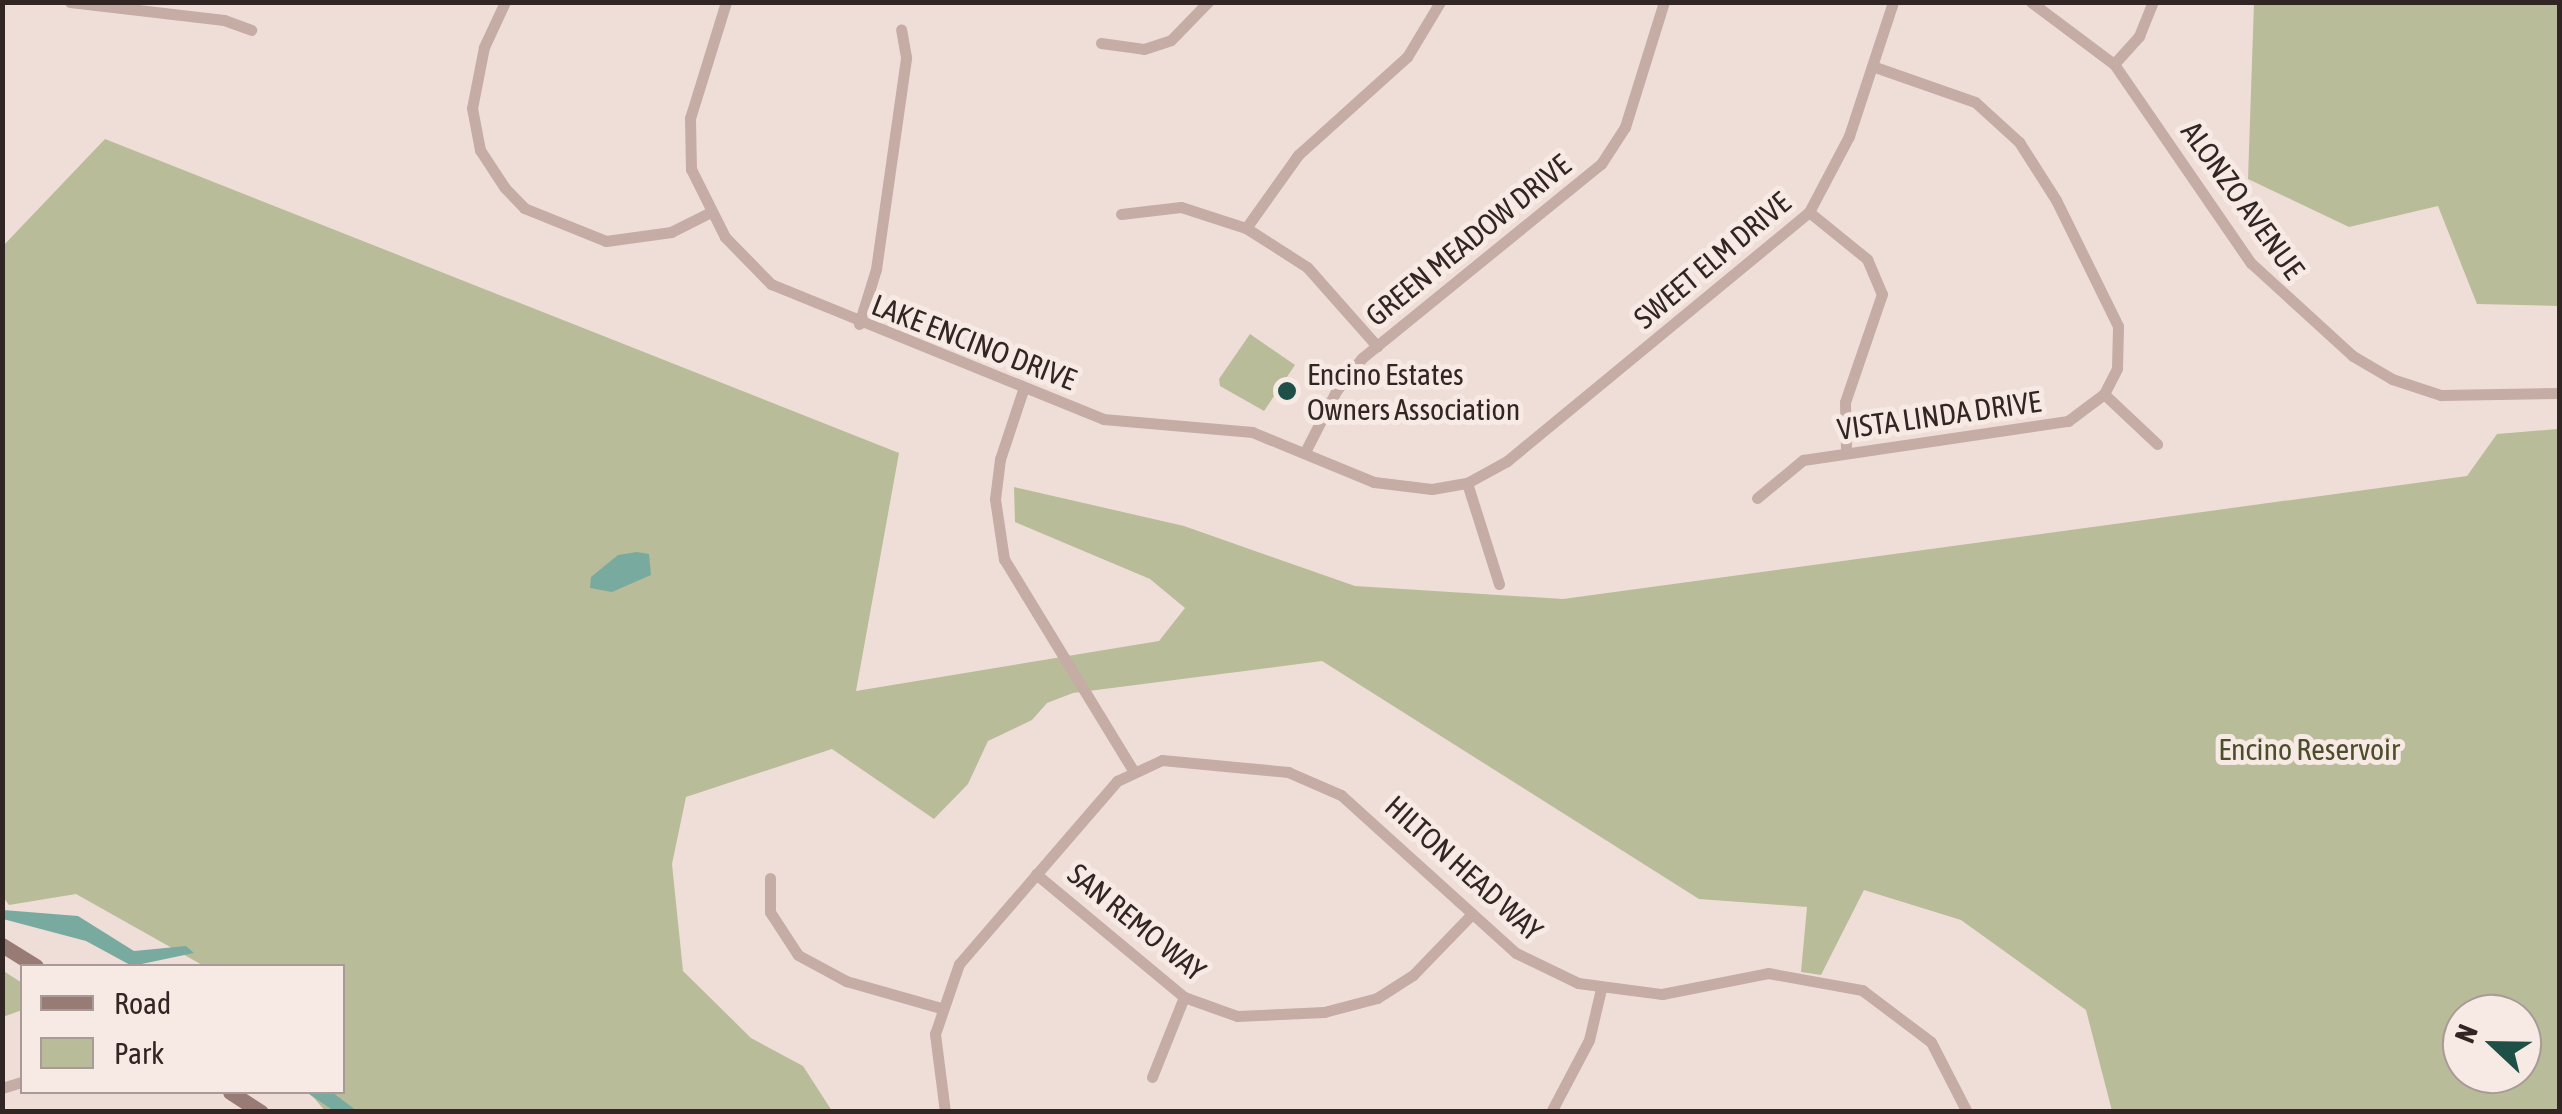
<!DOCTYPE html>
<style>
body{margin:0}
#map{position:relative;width:2562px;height:1114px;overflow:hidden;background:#efded8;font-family:"Asap Condensed",sans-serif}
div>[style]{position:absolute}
.green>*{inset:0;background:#b9bc99}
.water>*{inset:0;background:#79aaa0}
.minor>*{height:11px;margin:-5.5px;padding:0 5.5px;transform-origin:5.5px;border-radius:5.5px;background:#c5aca5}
.secondary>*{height:15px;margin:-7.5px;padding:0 7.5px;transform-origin:7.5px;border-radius:7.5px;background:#997b76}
.dots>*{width:28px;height:28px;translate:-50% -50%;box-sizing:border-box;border:5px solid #f7e9e3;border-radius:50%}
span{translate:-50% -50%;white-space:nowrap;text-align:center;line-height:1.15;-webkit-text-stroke:10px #f7e9e3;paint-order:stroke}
.street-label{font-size:30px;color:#322625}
.poi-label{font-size:30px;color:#322625}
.left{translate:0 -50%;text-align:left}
.park-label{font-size:30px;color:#4a4e2b}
.frame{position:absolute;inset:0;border:5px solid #322625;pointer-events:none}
.legend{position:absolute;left:20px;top:964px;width:325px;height:130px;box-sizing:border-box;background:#f7e9e3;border:2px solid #a89b97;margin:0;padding:12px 18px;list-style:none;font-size:30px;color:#322625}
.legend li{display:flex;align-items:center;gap:20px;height:50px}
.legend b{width:50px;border:2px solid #a89b97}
.north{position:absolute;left:2442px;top:994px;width:100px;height:100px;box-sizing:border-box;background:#f7e9e3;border:2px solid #a89b97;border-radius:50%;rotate:292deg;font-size:28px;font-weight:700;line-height:40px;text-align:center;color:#322625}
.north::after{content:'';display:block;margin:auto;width:35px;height:45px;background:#1e5048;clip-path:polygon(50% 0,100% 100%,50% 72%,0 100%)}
</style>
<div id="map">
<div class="green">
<div style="clip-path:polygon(2254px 3px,2559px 3px,2559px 306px,2477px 304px,2438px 206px,2349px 227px,2248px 179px)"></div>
<div style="clip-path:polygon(evenodd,105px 139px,899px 453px,856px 691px,1159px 641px,1185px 608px,1150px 579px,1015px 522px,1014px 487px,1184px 526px,1355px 586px,1563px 599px,2467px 476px,2497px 434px,2558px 429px,2559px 1111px,2112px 1111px,2086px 1010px,1961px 920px,1864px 890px,1821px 975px,1801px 972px,1807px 907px,1699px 899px,1322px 661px,1073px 693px,1047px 703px,1032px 720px,988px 741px,968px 784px,934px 819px,832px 749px,686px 797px,672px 864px,683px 971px,751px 1038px,803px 1066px,832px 1111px,325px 1111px,309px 1092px,342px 1092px,342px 966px,204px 966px,76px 894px,9px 905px,3px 897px,2px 247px,105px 139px,2462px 1014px,2522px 1014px,2522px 1074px,2462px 1074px,2462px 1014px)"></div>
<div style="clip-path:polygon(1250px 334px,1295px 365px,1264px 411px,1220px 386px,1219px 379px)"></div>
<div style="clip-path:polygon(2px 970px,22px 983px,22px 1010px,3px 1017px)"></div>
</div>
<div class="water">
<div style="clip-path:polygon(637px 552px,649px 554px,651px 575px,612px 592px,590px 588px,591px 577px,618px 555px)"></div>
<div style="clip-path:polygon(3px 910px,78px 916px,134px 951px,186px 946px,194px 953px,132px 966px,86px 941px,3px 919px)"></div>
<div style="clip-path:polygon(306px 1092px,332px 1092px,357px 1111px,334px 1111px)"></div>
</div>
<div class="minor">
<div style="left:70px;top:2px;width:155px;rotate:6.7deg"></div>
<div style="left:224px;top:20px;width:29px;rotate:20deg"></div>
<div style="left:505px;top:2px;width:50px;rotate:115deg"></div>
<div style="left:484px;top:47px;width:62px;rotate:101.1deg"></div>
<div style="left:472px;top:108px;width:43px;rotate:79.2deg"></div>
<div style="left:480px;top:150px;width:45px;rotate:56.7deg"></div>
<div style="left:505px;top:188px;width:28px;rotate:46deg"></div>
<div style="left:524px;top:208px;width:88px;rotate:21.9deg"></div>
<div style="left:606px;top:241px;width:66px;rotate:-7.9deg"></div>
<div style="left:671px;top:232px;width:42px;rotate:-26.6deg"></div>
<div style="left:726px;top:2px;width:121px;rotate:107.2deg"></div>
<div style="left:690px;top:118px;width:51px;rotate:88.9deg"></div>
<div style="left:691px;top:169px;width:76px;rotate:63.4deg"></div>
<div style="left:725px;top:237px;width:66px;rotate:45.6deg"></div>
<div style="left:771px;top:284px;width:358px;rotate:22.1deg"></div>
<div style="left:1103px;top:419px;width:150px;rotate:5deg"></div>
<div style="left:1252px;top:432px;width:132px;rotate:22.3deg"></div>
<div style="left:1374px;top:482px;width:58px;rotate:6.9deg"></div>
<div style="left:1432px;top:489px;width:36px;rotate:-10deg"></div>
<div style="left:1467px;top:483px;width:46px;rotate:-28.8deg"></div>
<div style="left:1507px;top:461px;width:391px;rotate:-39.5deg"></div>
<div style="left:1809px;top:212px;width:86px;rotate:-62.2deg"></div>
<div style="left:1849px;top:136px;width:141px;rotate:-71.8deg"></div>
<div style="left:2031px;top:2px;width:104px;rotate:36.8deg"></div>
<div style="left:2114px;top:64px;width:242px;rotate:55.5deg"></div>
<div style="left:2251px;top:263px;width:138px;rotate:42.4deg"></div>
<div style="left:2353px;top:356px;width:45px;rotate:30.5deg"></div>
<div style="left:2392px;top:379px;width:52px;rotate:18.1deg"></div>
<div style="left:2441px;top:395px;width:119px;rotate:-1deg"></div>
<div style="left:1101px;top:43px;width:43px;rotate:7.9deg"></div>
<div style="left:1144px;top:49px;width:28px;rotate:-18deg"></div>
<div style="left:1171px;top:40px;width:53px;rotate:-45.8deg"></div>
<div style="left:2114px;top:64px;width:38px;rotate:-48deg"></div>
<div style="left:2139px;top:36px;width:37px;rotate:-68deg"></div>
<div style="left:1809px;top:212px;width:75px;rotate:39deg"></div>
<div style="left:1867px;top:259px;width:38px;rotate:67deg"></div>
<div style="left:1882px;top:294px;width:114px;rotate:108.9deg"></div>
<div style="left:1845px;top:402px;width:49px;rotate:88.8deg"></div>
<div style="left:1121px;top:214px;width:60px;rotate:-6.7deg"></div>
<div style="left:1181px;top:207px;width:68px;rotate:17.9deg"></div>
<div style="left:1246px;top:228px;width:72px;rotate:32.6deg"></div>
<div style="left:1307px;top:267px;width:106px;rotate:48.5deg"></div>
<div style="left:1246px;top:228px;width:90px;rotate:-54.5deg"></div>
<div style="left:1298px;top:155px;width:147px;rotate:-42deg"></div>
<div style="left:1407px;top:57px;width:64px;rotate:-59deg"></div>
<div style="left:859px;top:324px;width:58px;rotate:-72.8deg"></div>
<div style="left:876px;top:269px;width:214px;rotate:-81.9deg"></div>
<div style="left:906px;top:57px;width:28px;rotate:-100deg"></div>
<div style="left:1023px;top:390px;width:73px;rotate:108.4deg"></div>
<div style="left:1000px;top:459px;width:40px;rotate:97.1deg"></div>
<div style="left:995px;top:499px;width:61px;rotate:81.5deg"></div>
<div style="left:1004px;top:559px;width:246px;rotate:58.6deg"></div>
<div style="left:2104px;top:394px;width:73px;rotate:43.3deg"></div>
<div style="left:1306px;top:450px;width:66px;rotate:-63deg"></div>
<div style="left:1336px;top:391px;width:42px;rotate:-51.8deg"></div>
<div style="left:1362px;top:358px;width:308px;rotate:-39.1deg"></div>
<div style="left:1601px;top:164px;width:44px;rotate:-57deg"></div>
<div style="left:1625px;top:127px;width:131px;rotate:-72.7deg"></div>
<div style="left:1467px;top:483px;width:106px;rotate:72.4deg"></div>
<div style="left:1757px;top:498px;width:60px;rotate:-39.6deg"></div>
<div style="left:1803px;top:460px;width:268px;rotate:-8.4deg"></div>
<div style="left:2068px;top:421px;width:45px;rotate:-36.9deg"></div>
<div style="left:2104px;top:394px;width:29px;rotate:-63deg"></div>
<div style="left:2117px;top:368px;width:42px;rotate:-88.6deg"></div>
<div style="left:2118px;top:326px;width:140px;rotate:-116.2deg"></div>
<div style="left:2056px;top:200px;width:69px;rotate:-122.5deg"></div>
<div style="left:2019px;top:142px;width:59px;rotate:-137.7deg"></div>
<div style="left:1975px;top:102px;width:109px;rotate:-160.7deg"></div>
<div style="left:1036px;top:874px;width:192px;rotate:39.7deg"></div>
<div style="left:1184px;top:997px;width:56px;rotate:19.7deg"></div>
<div style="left:1237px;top:1016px;width:87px;rotate:-2.6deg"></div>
<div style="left:1324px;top:1012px;width:55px;rotate:-14.8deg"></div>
<div style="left:1377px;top:998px;width:43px;rotate:-32.6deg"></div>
<div style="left:1413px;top:975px;width:85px;rotate:-46deg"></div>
<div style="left:770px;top:878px;width:34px;rotate:90deg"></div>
<div style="left:770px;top:912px;width:51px;rotate:56.9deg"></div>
<div style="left:798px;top:955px;width:55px;rotate:28.4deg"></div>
<div style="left:846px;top:981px;width:99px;rotate:15.9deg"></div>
<div style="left:1152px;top:1077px;width:86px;rotate:-68.2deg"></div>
<div style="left:2px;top:1088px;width:21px;rotate:-17deg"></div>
<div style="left:945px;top:1112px;width:79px;rotate:-97.3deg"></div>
<div style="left:935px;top:1034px;width:74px;rotate:-71.1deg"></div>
<div style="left:959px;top:964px;width:242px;rotate:-49.2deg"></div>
<div style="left:1117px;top:781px;width:50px;rotate:-25deg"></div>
<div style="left:1162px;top:760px;width:127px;rotate:5.4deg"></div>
<div style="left:1288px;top:772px;width:58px;rotate:23.5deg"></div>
<div style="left:1341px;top:795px;width:236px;rotate:42.1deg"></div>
<div style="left:1516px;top:953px;width:69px;rotate:25.8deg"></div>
<div style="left:1578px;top:983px;width:85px;rotate:7.5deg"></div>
<div style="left:1662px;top:994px;width:108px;rotate:-11.2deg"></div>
<div style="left:1768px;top:973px;width:96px;rotate:10.3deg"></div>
<div style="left:1862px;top:990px;width:86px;rotate:37deg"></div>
<div style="left:1931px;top:1042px;width:79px;rotate:62.8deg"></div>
<div style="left:1551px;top:1112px;width:81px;rotate:-62.2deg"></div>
<div style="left:1589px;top:1040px;width:52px;rotate:-76.8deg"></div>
</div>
<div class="secondary">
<div style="left:2px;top:945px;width:40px;rotate:32deg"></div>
<div style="left:230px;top:1092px;width:37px;rotate:33deg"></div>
</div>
<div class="dots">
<div style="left:1287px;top:391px;background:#1e5048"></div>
</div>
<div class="street-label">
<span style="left:2243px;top:200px;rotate:54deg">ALONZO AVENUE</span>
<span style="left:1468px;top:240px;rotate:-39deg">GREEN MEADOW DRIVE</span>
<span style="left:1712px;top:260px;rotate:-40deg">SWEET ELM DRIVE</span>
<span style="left:974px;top:342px;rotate:21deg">LAKE ENCINO DRIVE</span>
<span style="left:1939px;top:415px;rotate:-8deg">VISTA LINDA DRIVE</span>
<span style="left:1464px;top:868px;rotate:42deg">HILTON HEAD WAY</span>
<span style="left:1137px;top:922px;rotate:39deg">SAN REMO WAY</span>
</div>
<div class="poi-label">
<span class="left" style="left:1307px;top:391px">Encino Estates<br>Owners Association</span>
</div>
<div class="park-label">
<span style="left:2309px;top:749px">Encino Reservoir</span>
</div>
<div class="frame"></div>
<ul class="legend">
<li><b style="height:12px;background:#997b76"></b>Road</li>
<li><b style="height:28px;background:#b9bc99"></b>Park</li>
</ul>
<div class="north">N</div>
</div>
